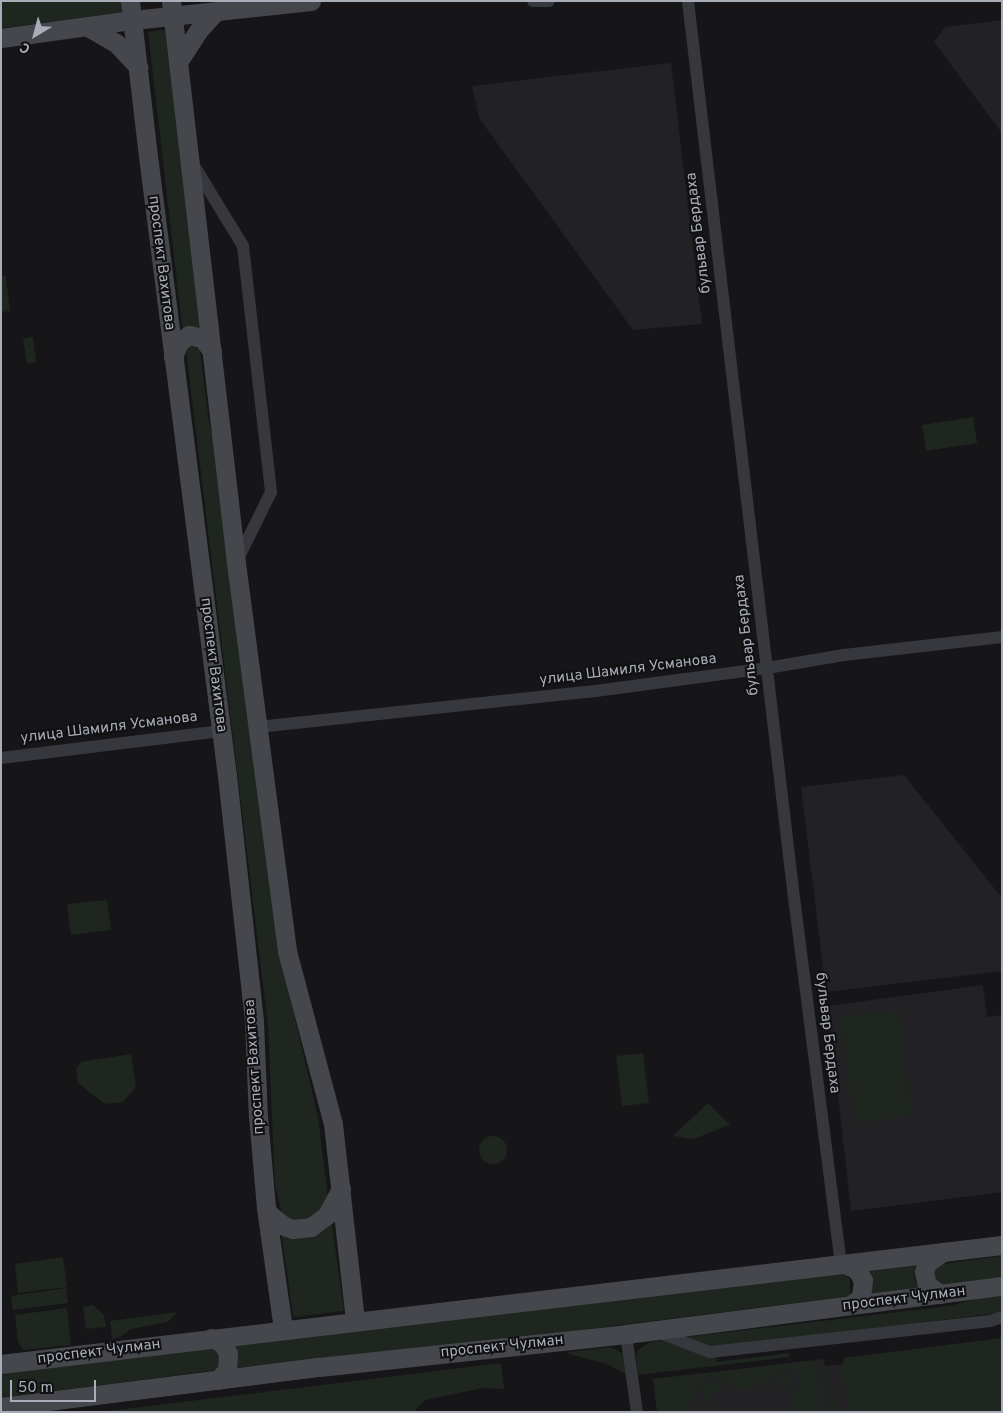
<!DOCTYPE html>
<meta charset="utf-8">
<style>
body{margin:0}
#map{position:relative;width:1003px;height:1413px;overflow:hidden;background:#161618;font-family:Overpass,sans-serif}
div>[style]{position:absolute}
.built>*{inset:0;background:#222225}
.green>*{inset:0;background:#1e261f}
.round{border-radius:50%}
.street>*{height:12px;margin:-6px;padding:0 6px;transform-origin:6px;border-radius:6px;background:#37383d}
.secondary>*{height:19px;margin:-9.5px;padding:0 9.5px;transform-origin:9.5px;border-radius:9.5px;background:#45474d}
span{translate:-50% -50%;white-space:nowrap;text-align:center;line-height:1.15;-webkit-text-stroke:4px #111113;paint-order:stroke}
.street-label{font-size:15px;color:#a8adb8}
.frame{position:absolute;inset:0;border:2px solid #a8adb8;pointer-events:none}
.north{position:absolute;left:10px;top:10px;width:50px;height:50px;-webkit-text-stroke:4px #111113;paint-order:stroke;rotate:217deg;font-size:14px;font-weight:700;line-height:20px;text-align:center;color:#a8adb8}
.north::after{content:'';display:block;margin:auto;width:18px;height:22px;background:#a8adb8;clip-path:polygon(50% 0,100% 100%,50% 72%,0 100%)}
.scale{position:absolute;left:10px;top:1380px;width:86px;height:22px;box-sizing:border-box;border:2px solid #a8adb8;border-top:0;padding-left:6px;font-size:15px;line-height:18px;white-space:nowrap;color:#a8adb8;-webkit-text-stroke:4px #111113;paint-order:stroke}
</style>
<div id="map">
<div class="built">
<div style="clip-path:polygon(1002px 20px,1002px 133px,934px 42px,945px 27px)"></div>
<div style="clip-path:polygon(671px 63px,702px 324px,633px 330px,479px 118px,472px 86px)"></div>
<div style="clip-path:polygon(904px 775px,1002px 898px,1002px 971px,826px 992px,801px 787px)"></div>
<div style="clip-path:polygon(983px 985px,987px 1017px,1002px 1015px,1002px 1192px,851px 1211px,828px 1006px)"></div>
<div style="clip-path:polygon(1002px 1338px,1002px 1412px,668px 1412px,663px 1378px,824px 1359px,825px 1366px,836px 1365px,845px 1364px,844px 1358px)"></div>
</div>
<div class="green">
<div style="clip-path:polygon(1px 1px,122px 1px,123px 14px,1px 28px)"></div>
<div style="clip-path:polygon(169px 29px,205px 332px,183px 334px,148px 32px)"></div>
<div style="clip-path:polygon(1px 276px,6px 276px,10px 311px,1px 312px)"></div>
<div style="clip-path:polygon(33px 337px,36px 362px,27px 364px,23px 339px)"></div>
<div style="clip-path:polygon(193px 345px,200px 350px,209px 422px,221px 464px,280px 954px,318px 1117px,328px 1197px,326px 1204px,308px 1220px,292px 1220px,283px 1216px,275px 1186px,268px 1026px,186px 350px)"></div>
<div style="clip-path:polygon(973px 417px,977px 443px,926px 451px,922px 425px)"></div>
<div style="clip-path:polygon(107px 900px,111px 930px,71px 935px,67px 904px)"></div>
<div style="clip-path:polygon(899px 1010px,912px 1116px,854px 1123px,841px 1017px)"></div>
<div style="clip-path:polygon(643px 1053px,649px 1103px,622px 1106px,616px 1056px)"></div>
<div style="clip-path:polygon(131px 1054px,136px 1087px,123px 1102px,105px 1104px,78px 1083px,76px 1069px,81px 1062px)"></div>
<div style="clip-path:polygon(708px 1103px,730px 1125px,693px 1139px,673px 1136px)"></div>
<div class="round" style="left:479px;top:1136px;width:28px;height:28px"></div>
<div style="clip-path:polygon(332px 1224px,344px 1311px,293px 1317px,281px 1230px,297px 1237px,321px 1233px)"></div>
<div style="clip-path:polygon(1002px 1256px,1002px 1280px,941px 1288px,933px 1281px,934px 1270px,942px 1264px)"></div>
<div style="clip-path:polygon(63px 1257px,67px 1287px,18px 1293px,15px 1264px)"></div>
<div style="clip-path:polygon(917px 1264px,914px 1276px,920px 1290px,867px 1297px,862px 1268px)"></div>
<div style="clip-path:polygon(838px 1271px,850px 1279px,850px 1296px,502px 1340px,234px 1368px,232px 1346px)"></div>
<div style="clip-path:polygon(66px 1288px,68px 1303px,13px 1310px,11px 1296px)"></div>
<div style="clip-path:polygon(1002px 1292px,1002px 1312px,997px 1313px,713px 1349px,686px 1337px,949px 1306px)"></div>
<div style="clip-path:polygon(93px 1305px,104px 1315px,106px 1327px,86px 1329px,83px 1307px)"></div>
<div style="clip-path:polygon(67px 1308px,71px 1345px,23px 1350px,18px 1342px,15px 1315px)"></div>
<div style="clip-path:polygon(177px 1312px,168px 1322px,131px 1329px,120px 1337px,112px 1339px,110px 1321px)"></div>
<div style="clip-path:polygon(1002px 1338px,1002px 1412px,851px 1412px,844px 1392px,842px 1374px,844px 1358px)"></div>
<div style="clip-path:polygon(665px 1340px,716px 1356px,717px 1362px,789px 1353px,789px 1357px,638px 1375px,636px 1356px,638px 1350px,650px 1342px)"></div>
<div style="clip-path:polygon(611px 1347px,622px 1353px,627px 1375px,607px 1364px,569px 1354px,568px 1352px)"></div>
<div style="clip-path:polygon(215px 1348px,221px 1363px,216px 1370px,1px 1398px,1px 1374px)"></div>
<div style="clip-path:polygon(817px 1360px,823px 1399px,821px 1412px,793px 1412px,791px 1409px,791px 1399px,799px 1380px,798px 1375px,790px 1369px,777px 1372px,761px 1385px,749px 1390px,741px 1390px,718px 1377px,706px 1377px,699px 1383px,695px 1398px,684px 1412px,657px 1412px,653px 1379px)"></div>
<div style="clip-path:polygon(501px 1363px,504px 1389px,483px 1388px,425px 1400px,414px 1412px,100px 1412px)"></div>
<div style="clip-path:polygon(825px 1366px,828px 1366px,837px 1412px,833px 1412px,830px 1405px)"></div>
<div style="clip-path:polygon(789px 1374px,793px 1378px,791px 1391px,784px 1384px,771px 1385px,778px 1378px)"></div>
<div style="clip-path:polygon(710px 1380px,725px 1385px,714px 1393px,712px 1404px,708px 1406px,704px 1401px,701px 1389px,702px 1384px)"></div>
</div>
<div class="street">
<div style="left:533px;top:1px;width:16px"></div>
<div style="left:688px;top:1px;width:895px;rotate:83.26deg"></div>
<div style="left:793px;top:890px;width:377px;rotate:82.7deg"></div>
<div style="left:193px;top:164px;width:96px;rotate:58.6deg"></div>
<div style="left:243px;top:246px;width:248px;rotate:83.5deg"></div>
<div style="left:271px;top:492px;width:79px;rotate:116.2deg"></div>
<div style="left:258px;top:727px;width:332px;rotate:-6.1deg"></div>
<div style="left:588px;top:692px;width:181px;rotate:-7.6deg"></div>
<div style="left:767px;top:668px;width:78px;rotate:-9.6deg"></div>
<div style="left:844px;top:655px;width:159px;rotate:-6.5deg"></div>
<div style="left:1px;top:758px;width:222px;rotate:-7deg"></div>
<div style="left:657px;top:1332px;width:57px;rotate:20.7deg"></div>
<div style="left:710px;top:1352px;width:282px;rotate:-6.3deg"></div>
<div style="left:990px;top:1321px;width:13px;rotate:-18deg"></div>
<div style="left:626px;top:1334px;width:79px;rotate:82deg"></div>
</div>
<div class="secondary">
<div style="left:130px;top:1px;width:156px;rotate:83.4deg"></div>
<div style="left:148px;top:156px;width:625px;rotate:82.74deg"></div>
<div style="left:227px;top:776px;width:247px;rotate:83.7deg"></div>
<div style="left:254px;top:1022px;width:94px;rotate:87.6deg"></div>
<div style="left:258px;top:1116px;width:92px;rotate:85deg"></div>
<div style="left:266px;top:1208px;width:122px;rotate:82deg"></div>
<div style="left:171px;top:1px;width:566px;rotate:83.4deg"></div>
<div style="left:236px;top:563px;width:391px;rotate:82.5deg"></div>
<div style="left:287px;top:951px;width:179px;rotate:75.1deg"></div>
<div style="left:333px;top:1124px;width:197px;rotate:83.6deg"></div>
<div style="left:88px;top:27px;width:32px;rotate:30deg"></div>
<div style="left:116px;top:43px;width:33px;rotate:47deg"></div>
<div style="left:1px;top:38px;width:133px;rotate:-7.8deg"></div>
<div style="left:133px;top:20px;width:179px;rotate:-6.1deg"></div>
<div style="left:178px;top:62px;width:37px;rotate:-57deg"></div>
<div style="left:198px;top:31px;width:25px;rotate:-48deg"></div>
<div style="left:173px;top:357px;width:16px;rotate:-68deg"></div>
<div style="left:179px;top:342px;width:12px;rotate:-35deg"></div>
<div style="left:189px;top:335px;width:13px;rotate:13deg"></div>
<div style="left:202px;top:338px;width:16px;rotate:52deg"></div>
<div style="left:266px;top:1208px;width:7px;rotate:63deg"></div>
<div style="left:269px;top:1214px;width:19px;rotate:39deg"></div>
<div style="left:284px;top:1226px;width:9px;rotate:18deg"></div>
<div style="left:293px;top:1229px;width:18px;rotate:-6deg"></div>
<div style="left:311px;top:1227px;width:20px;rotate:-37deg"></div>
<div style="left:327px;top:1215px;width:30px;rotate:-62deg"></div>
<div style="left:844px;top:1264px;width:13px;rotate:23deg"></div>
<div style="left:856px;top:1269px;width:13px;rotate:58deg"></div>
<div style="left:863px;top:1280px;width:17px;rotate:97deg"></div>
<div style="left:861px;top:1297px;width:13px;rotate:141deg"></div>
<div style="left:940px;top:1294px;width:16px;rotate:-145deg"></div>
<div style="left:927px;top:1285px;width:13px;rotate:-103deg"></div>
<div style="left:924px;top:1272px;width:9px;rotate:-72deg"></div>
<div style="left:927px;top:1263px;width:19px;rotate:-35deg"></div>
<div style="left:211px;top:1338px;width:11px;rotate:22deg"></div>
<div style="left:221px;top:1342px;width:13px;rotate:58deg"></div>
<div style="left:228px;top:1353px;width:17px;rotate:93deg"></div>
<div style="left:227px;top:1370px;width:13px;rotate:132deg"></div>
<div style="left:1px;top:1364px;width:1008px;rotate:-6.78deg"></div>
<div style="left:1px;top:1407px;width:321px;rotate:-7.2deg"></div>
<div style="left:319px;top:1367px;width:309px;rotate:-6.1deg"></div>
<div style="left:626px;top:1334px;width:379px;rotate:-7.3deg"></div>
</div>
<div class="street-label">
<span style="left:699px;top:233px;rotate:-97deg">бульвар Бердаха</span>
<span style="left:161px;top:263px;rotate:83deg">проспект Вахитова</span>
<span style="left:747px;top:635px;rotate:-97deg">бульвар Бердаха</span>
<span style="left:213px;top:665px;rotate:83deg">проспект Вахитова</span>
<span style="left:628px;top:670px;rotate:-7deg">улица Шамиля Усманова</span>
<span style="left:109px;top:728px;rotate:-7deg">улица Шамиля Усманова</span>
<span style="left:827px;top:1033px;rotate:83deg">бульвар Бердаха</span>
<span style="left:255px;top:1067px;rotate:-94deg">проспект Вахитова</span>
<span style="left:904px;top:1299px;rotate:-7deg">проспект Чулман</span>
<span style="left:502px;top:1347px;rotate:-6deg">проспект Чулман</span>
<span style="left:99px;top:1352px;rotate:-7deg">проспект Чулман</span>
</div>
<div class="frame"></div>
<div class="north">С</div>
<div class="scale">50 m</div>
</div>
